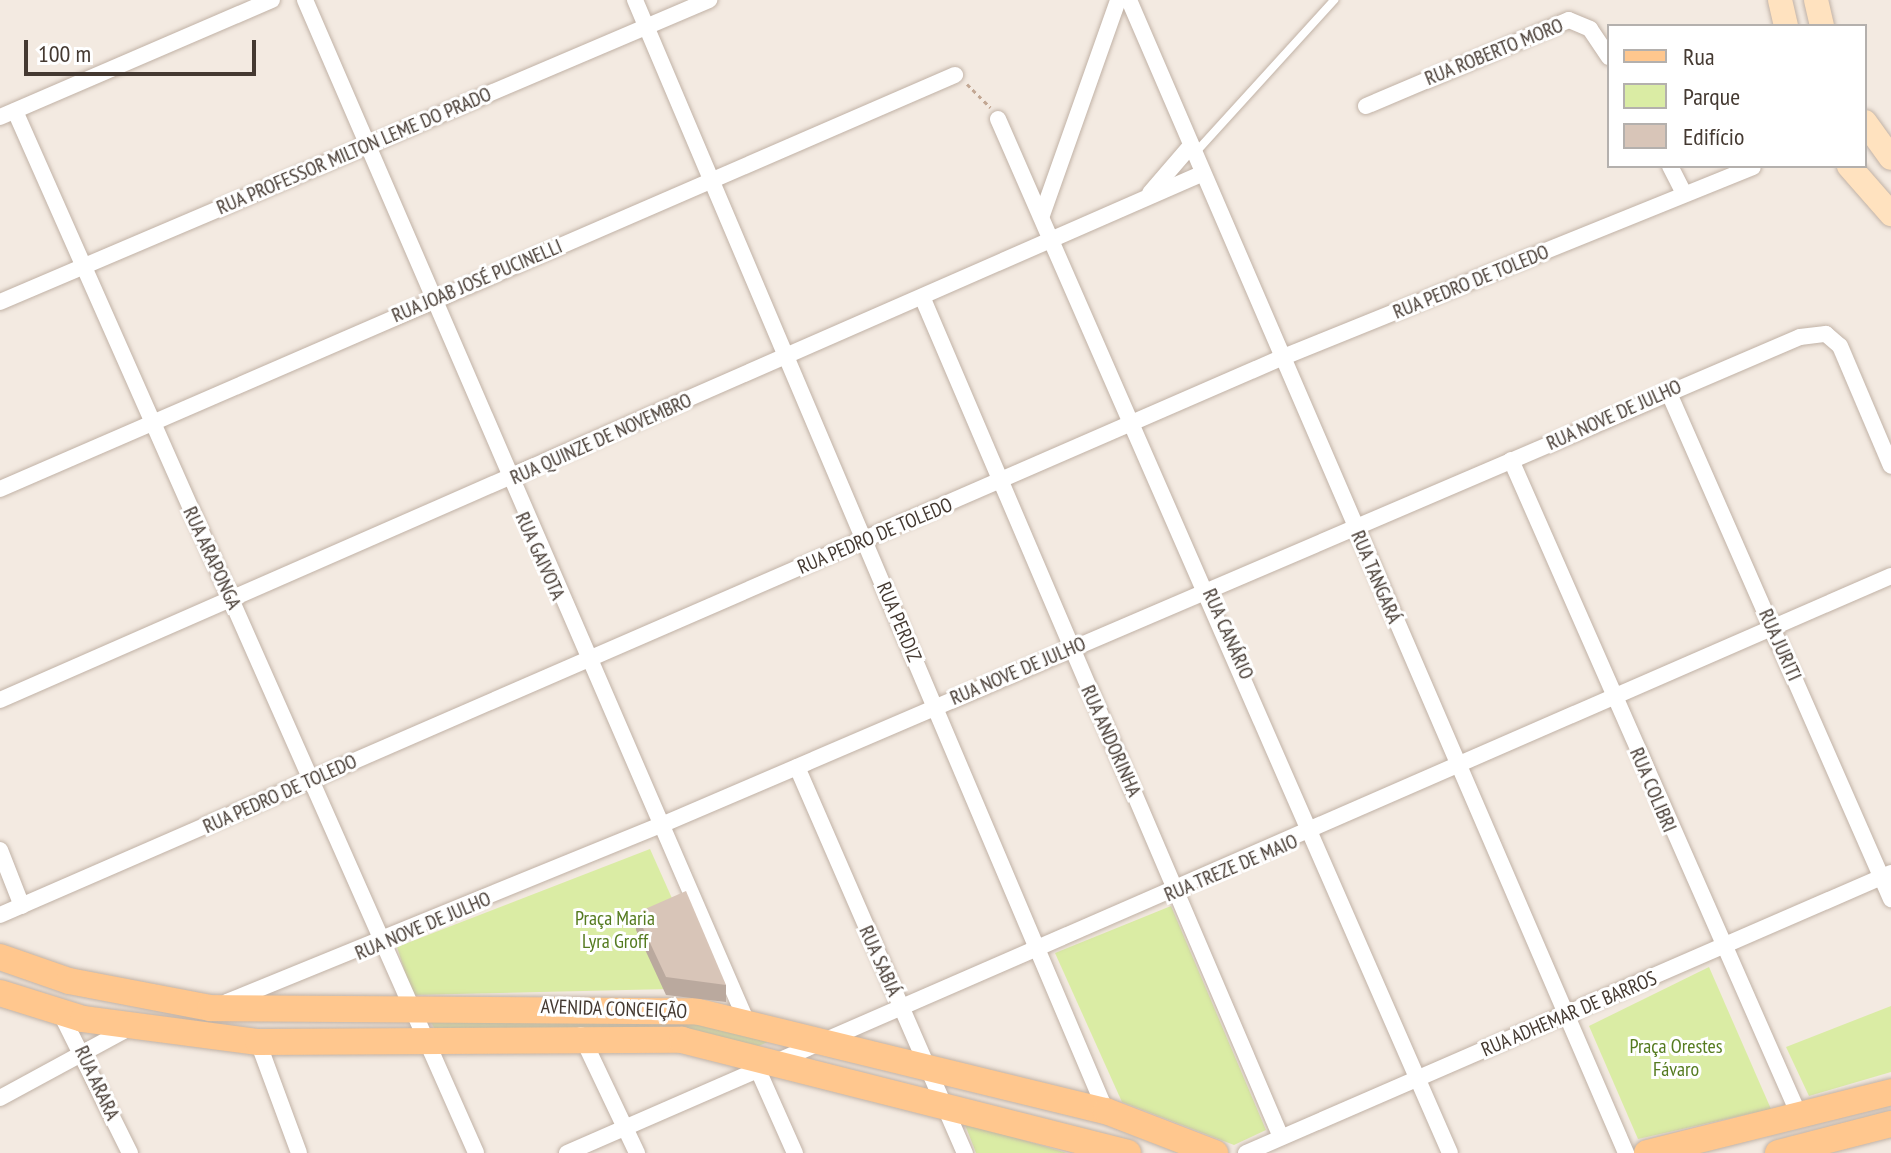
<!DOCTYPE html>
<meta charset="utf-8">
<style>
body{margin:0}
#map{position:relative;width:1891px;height:1153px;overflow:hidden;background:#f3eae1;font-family:"PT Sans Narrow",sans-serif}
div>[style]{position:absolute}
.green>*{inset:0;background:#daeca4}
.path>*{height:3px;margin-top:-1.5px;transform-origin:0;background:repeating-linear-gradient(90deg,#c2a793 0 4px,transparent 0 8px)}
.roads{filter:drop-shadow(0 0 2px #c1b2a6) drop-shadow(0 0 2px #c1b2a6)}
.lane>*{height:8px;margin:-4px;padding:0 4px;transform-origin:4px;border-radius:4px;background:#fff}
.street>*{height:16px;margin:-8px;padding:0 8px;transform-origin:8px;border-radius:8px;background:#fff}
.secondary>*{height:24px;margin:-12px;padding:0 12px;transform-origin:12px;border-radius:12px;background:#ffe2bf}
.primary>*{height:26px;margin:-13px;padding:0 13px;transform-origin:13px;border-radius:13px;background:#ffc78e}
.wall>*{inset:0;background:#baa99e}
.building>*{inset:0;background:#d8c5b8}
span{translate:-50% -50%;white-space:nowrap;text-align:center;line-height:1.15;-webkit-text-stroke:6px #fff;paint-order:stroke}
.street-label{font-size:20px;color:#443931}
.park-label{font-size:20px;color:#557b20}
.legend{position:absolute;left:1607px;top:24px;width:260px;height:144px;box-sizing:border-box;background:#fff;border:2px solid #b4b0ad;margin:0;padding:10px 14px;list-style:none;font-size:24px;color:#443931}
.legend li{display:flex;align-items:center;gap:16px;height:40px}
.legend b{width:40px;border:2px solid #b4b0ad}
.scale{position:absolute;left:24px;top:40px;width:232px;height:36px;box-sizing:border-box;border:4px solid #443931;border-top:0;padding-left:10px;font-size:24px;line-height:28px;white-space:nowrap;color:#443931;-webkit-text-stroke:6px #fff;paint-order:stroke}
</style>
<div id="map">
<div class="green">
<div style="clip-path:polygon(650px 849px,712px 988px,412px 995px,397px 947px)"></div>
<div style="clip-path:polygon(1171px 906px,1266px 1130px,1234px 1145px,1122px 1102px,1055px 953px)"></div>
<div style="clip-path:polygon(1709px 967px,1771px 1109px,1638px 1139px,1589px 1026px)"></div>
<div style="clip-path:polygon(1891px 1006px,1891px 1072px,1809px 1096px,1786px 1047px)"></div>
<div style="clip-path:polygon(641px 1011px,779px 1037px,754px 1048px,437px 1033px,427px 1015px)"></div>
<div style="clip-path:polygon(964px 1122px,1067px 1153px,976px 1153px)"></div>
</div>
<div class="path">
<div style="left:967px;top:84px;width:33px;rotate:45deg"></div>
</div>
<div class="roads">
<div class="lane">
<div style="left:1195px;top:153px;width:207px;rotate:-47.7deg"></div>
</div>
<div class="street">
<div style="left:305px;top:0;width:1111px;rotate:66.62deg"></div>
<div style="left:635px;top:0;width:1207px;rotate:67.03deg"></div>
<div style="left:1129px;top:0;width:1256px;rotate:66.68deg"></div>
<div style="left:1366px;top:106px;width:220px;rotate:-23deg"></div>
<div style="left:1569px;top:20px;width:23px;rotate:23deg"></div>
<div style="left:1590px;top:29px;width:34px;rotate:56deg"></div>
<div style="left:15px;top:111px;width:1139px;rotate:66.13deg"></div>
<div style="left:0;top:117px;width:296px;rotate:-23.3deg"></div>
<div style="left:998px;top:119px;width:1128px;rotate:66.39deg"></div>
<div style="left:1670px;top:166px;width:31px;rotate:63deg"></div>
<div style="left:1150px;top:193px;width:58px;rotate:-49.2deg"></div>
<div style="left:1042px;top:215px;width:228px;rotate:-70.5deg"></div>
<div style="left:923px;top:299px;width:911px;rotate:66.87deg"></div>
<div style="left:0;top:302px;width:771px;rotate:-23.07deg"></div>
<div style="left:1668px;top:391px;width:555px;rotate:66.3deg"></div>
<div style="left:1511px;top:460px;width:718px;rotate:66.26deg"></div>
<div style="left:0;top:489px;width:1041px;rotate:-23.44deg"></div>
<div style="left:0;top:700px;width:1311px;rotate:-23.65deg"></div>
<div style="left:797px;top:767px;width:421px;rotate:66.5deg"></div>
<div style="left:0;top:850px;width:60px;rotate:68.6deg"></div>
<div style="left:0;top:915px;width:1397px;rotate:-23.5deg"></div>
<div style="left:1281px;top:358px;width:509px;rotate:-22.03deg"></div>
<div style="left:227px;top:1002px;width:466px;rotate:-22.2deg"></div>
<div style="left:659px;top:826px;width:1241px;rotate:-23.2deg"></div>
<div style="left:1800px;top:337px;width:26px;rotate:-7deg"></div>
<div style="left:1826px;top:334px;width:18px;rotate:41deg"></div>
<div style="left:1840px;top:346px;width:130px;rotate:67deg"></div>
<div style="left:61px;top:1014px;width:155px;rotate:63.6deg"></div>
<div style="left:581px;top:1035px;width:131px;rotate:64.6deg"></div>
<div style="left:258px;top:1042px;width:118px;rotate:69.7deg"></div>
<div style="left:758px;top:1070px;width:91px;rotate:66deg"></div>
<div style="left:0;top:1098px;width:147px;rotate:-28.5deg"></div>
<div style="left:567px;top:1153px;width:1444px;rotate:-23.55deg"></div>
<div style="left:1246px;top:1153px;width:703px;rotate:-23.47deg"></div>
</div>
<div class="secondary">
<div style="left:1780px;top:0;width:27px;rotate:77deg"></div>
<div style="left:1816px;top:0;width:27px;rotate:77deg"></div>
<div style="left:1865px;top:122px;width:44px;rotate:54.2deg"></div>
<div style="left:1849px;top:166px;width:64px;rotate:48.8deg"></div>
</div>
<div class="primary">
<div style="left:0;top:957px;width:73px;rotate:19.2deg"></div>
<div style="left:69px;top:981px;width:144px;rotate:10.8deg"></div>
<div style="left:210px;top:1008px;width:485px;rotate:0.4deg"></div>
<div style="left:695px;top:1011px;width:423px;rotate:13.7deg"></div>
<div style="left:1106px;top:1111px;width:117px;rotate:21.1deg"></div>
<div style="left:0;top:993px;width:87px;rotate:17.4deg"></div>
<div style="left:83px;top:1019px;width:177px;rotate:7.5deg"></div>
<div style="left:258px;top:1042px;width:424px;rotate:-0.3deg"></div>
<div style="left:682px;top:1040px;width:460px;rotate:14.2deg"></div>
<div style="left:1647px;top:1153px;width:252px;rotate:-14deg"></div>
<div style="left:1778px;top:1153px;width:117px;rotate:-14.4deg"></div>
</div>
</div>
<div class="wall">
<div style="clip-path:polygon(636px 913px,726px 985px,726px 1002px,666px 995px,636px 930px)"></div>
</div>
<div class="building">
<div style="clip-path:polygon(686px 891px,726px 985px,666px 977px,636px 913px)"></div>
</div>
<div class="street-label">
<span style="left:1494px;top:52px;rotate:-22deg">RUA ROBERTO MORO</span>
<span style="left:354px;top:151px;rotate:-23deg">RUA PROFESSOR MILTON LEME DO PRADO</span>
<span style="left:477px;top:281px;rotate:-23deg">RUA JOAB JOSÉ PUCINELLI</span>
<span style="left:1471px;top:282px;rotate:-22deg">RUA PEDRO DE TOLEDO</span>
<span style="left:1614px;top:415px;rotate:-24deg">RUA NOVE DE JULHO</span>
<span style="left:601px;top:439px;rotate:-24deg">RUA QUINZE DE NOVEMBRO</span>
<span style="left:875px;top:536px;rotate:-23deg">RUA PEDRO DE TOLEDO</span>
<span style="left:540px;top:556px;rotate:66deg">RUA GAIVOTA</span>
<span style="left:212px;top:558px;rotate:65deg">RUA ARAPONGA</span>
<span style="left:1376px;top:577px;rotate:67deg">RUA TANGARÁ</span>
<span style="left:899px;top:622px;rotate:67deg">RUA PERDIZ</span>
<span style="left:1228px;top:634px;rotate:66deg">RUA CANÁRIO</span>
<span style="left:1780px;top:645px;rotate:66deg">RUA JURITI</span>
<span style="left:1018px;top:671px;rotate:-23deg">RUA NOVE DE JULHO</span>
<span style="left:1111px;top:741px;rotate:66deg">RUA ANDORINHA</span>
<span style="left:1653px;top:790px;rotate:67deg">RUA COLIBRI</span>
<span style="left:280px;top:794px;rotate:-24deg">RUA PEDRO DE TOLEDO</span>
<span style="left:1231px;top:868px;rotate:-23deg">RUA TREZE DE MAIO</span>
<span style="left:423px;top:926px;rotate:-23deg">RUA NOVE DE JULHO</span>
<span style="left:880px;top:961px;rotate:66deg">RUA SABIÁ</span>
<span style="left:614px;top:1009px;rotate:2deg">AVENIDA CONCEIÇÃO</span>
<span style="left:1569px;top:1014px;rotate:-23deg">RUA ADHEMAR DE BARROS</span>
<span style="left:97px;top:1083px;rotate:65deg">RUA ARARA</span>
</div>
<div class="park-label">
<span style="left:615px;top:930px">Praça Maria<br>Lyra Groff</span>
<span style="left:1676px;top:1058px">Praça Orestes<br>Fávaro</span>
</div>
<ul class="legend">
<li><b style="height:10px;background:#ffc78e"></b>Rua</li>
<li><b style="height:22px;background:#daeca4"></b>Parque</li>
<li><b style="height:22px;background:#d8c5b8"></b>Edifício</li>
</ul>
<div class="scale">100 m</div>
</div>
